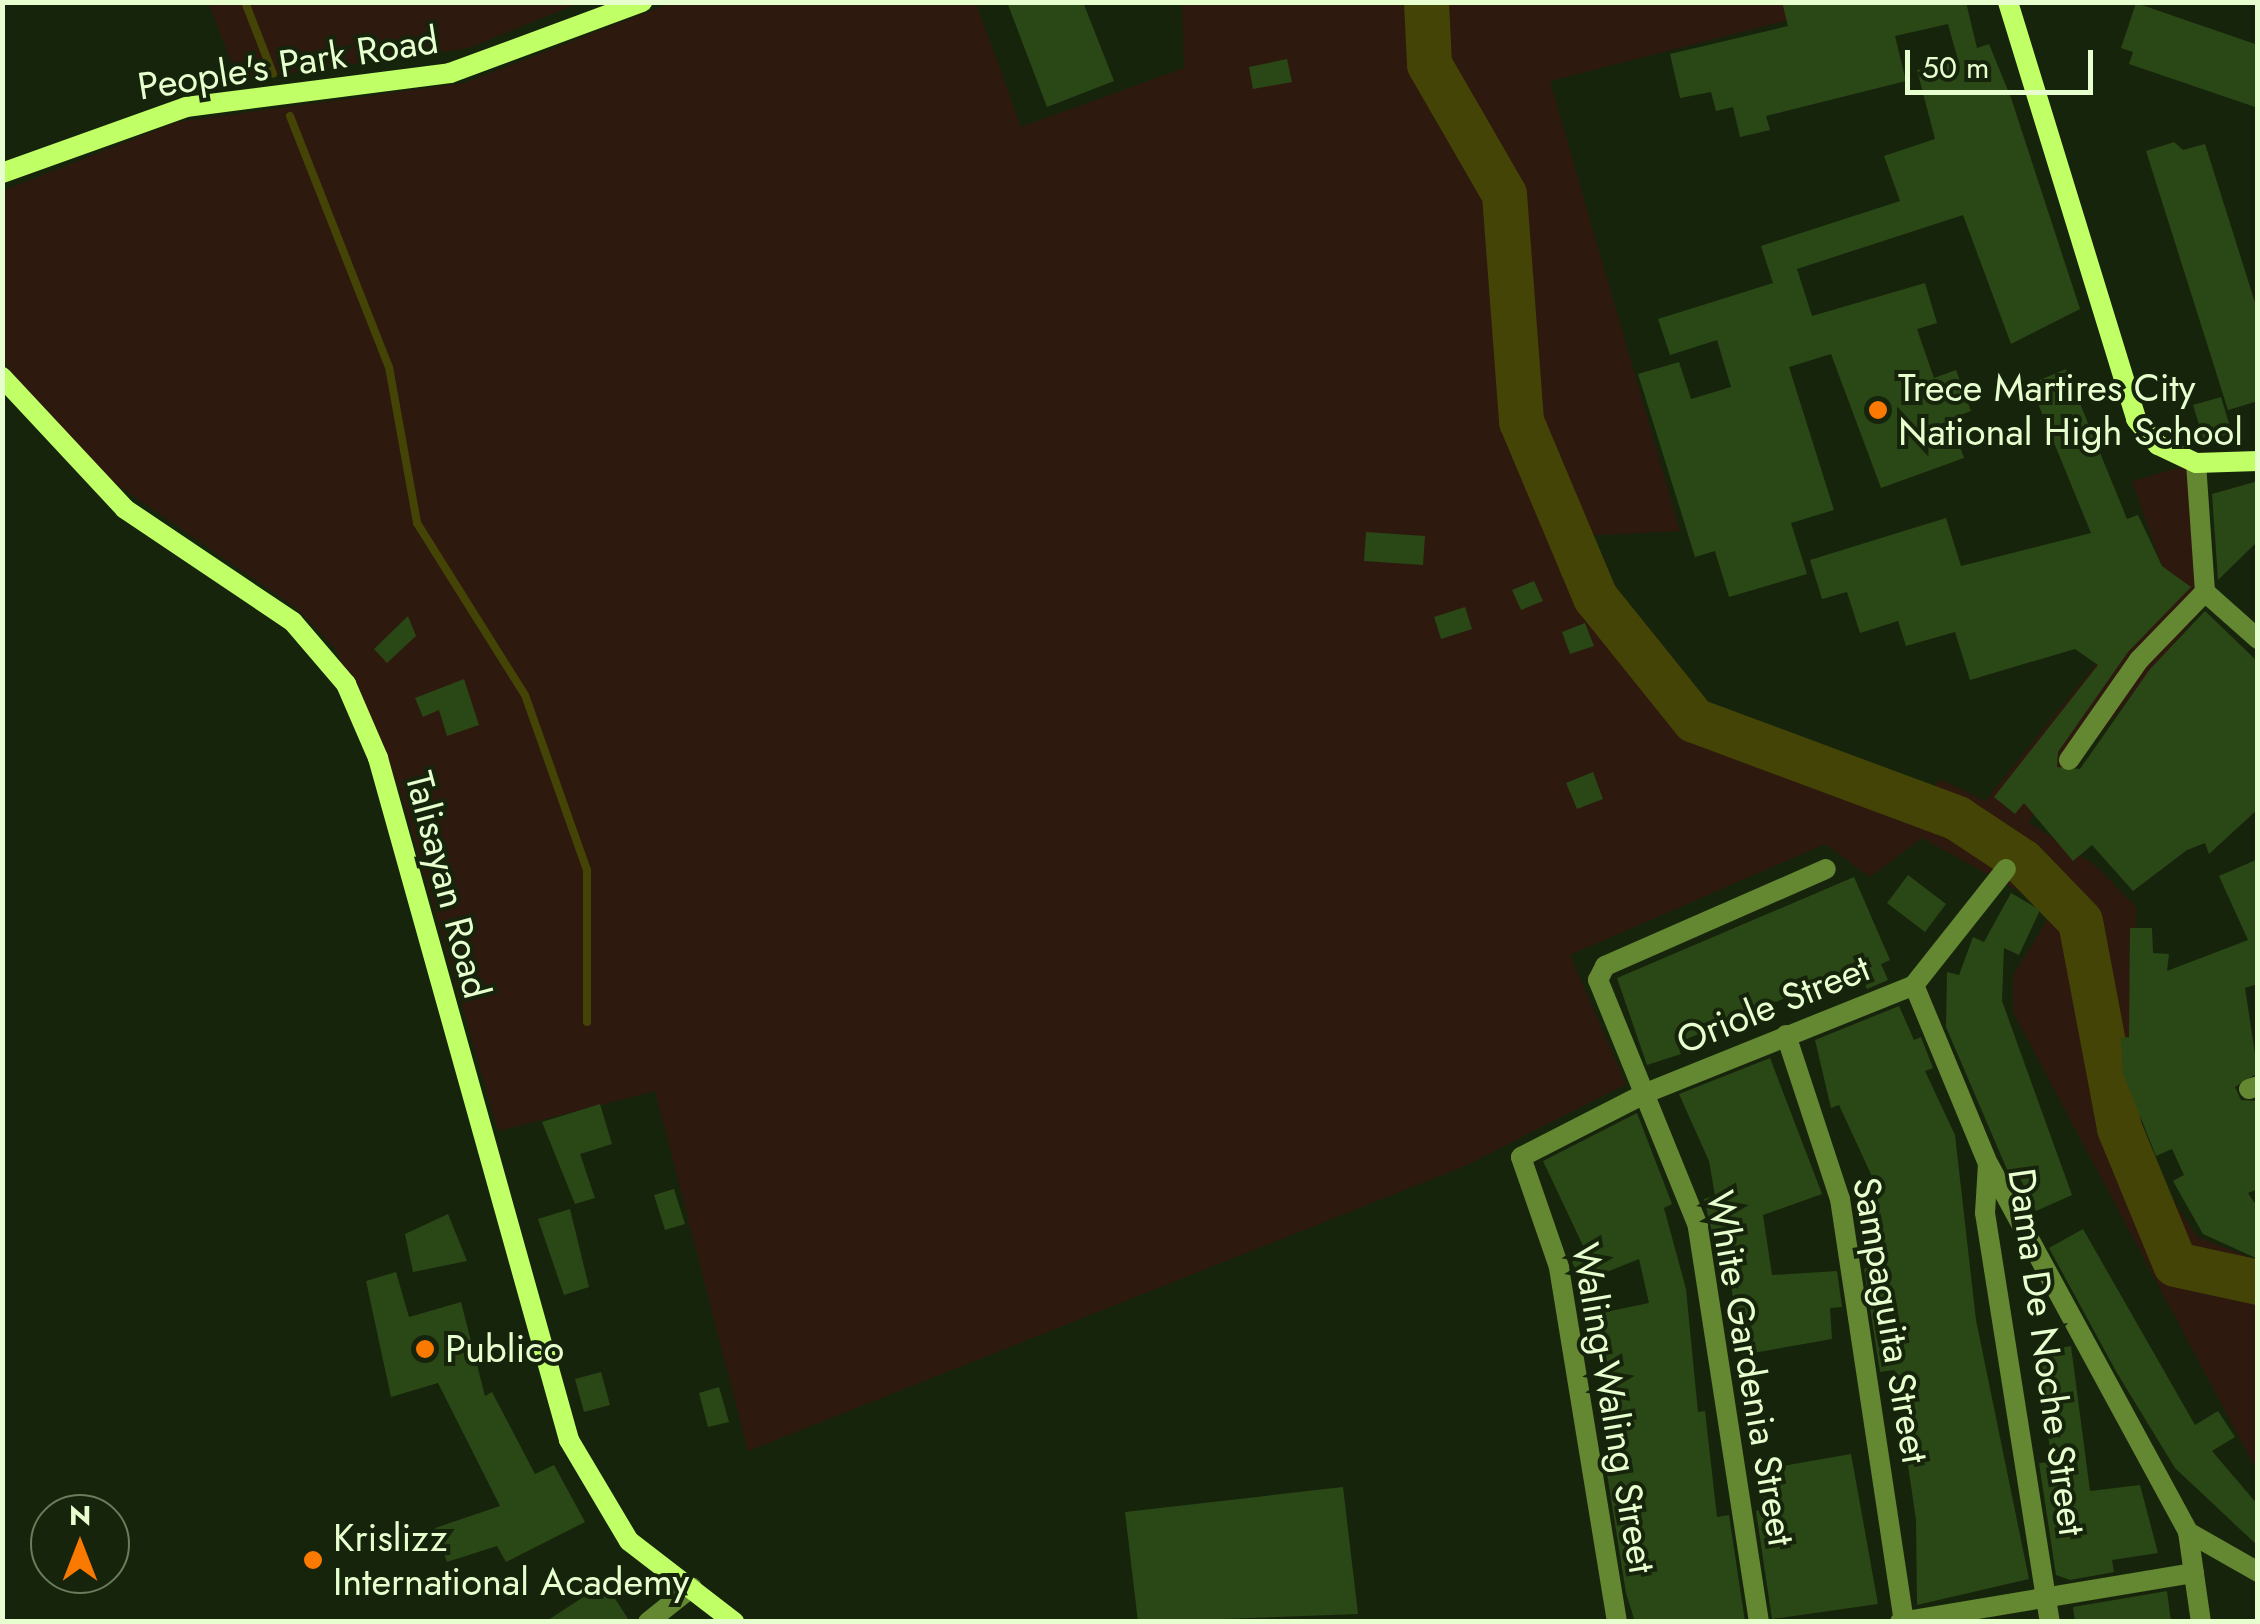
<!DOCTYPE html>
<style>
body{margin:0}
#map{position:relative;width:2260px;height:1624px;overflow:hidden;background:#17240c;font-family:Jost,sans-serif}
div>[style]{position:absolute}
.green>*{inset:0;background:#2e190e}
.stream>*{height:8px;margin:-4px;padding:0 4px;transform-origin:4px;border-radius:4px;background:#434405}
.river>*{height:45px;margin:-22.5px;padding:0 22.5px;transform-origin:22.5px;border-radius:22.5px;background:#434405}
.building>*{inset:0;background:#2a4716}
.street>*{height:20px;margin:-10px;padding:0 10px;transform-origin:10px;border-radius:10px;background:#648732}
.secondary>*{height:20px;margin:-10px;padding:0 10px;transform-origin:10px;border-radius:10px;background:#c0ff66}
.dots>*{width:28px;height:28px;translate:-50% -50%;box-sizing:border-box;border:5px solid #17240c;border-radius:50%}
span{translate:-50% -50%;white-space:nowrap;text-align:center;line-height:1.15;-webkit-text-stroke:8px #17240c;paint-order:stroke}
.street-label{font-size:38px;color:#e7ffcf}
.poi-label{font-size:38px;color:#e7ffcf}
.left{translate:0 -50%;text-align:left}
.frame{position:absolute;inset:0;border:5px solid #e7ffcf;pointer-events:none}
.north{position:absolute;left:30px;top:1494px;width:100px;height:100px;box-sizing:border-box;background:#17240c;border:2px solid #6a7c5a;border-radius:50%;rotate:0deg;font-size:28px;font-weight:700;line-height:40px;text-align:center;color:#e7ffcf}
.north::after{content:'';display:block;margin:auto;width:35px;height:45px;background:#fa7900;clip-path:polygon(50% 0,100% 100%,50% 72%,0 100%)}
.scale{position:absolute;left:1905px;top:50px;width:188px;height:45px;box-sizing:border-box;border:5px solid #e7ffcf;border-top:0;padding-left:12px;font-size:30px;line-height:35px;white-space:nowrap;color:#e7ffcf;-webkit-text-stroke:8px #17240c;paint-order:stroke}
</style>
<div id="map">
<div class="green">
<div style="clip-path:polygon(208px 3px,579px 3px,469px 48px,239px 81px)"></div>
<div style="clip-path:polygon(671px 3px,976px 3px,1021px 127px,1184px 68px,1182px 3px,1421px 3px,1425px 64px,1497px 195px,1513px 422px,1588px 599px,1693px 725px,1918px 809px,1940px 779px,1985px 801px,2166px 578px,2132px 481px,2196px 463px,2207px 603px,2028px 822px,2096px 866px,2136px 907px,2132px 1135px,2197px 1237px,2257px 1260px,2257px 1471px,2013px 1012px,2013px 976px,2053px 910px,1922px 838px,1870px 877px,1825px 844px,1570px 955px,1626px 1084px,1465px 1166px,748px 1451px,655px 1091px,498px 1131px,399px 787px,335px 648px,296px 608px,100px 473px,3px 362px,2px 191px,177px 122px,464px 83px)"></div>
<div style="clip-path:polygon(1439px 3px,1855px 3px,1550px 81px,1680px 531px,1578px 536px,1531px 423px,1514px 193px,1440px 66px)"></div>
</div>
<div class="stream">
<div style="left:245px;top:2px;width:77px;rotate:68.7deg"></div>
<div style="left:290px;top:116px;width:270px;rotate:68.5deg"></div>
<div style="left:389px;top:367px;width:158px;rotate:79.8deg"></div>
<div style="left:417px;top:523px;width:203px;rotate:57.9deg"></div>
<div style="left:525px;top:695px;width:186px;rotate:70.5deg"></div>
<div style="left:587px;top:870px;width:152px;rotate:90deg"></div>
</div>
<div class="river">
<div style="left:1426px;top:2px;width:62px;rotate:87.2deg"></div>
<div style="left:1429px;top:64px;width:150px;rotate:60deg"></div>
<div style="left:1504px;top:194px;width:228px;rotate:85.7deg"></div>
<div style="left:1521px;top:421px;width:191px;rotate:67.2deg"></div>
<div style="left:1595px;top:597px;width:158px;rotate:51.2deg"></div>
<div style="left:1694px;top:720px;width:281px;rotate:20.4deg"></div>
<div style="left:1957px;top:818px;width:78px;rotate:33.5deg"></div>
<div style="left:2022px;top:861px;width:83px;rotate:46deg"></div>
<div style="left:2080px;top:921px;width:211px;rotate:79.3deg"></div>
<div style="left:2119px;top:1128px;width:147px;rotate:67.6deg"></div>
<div style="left:2175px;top:1264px;width:85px;rotate:12.2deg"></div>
</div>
<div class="building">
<div style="clip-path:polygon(1007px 2px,1083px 2px,1114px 81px,1047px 107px)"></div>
<div style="clip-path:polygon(1782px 2px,1966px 2px,1977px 48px,1989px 44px,2011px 98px,2080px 309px,2011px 344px,1963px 215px,1797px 269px,1812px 316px,1925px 283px,1937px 323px,1917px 329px,1934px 378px,1956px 370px,1971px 411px,1950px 419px,1964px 458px,1881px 488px,1831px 354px,1789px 367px,1834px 510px,1791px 523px,1807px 574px,1729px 597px,1715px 551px,1695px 557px,1638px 374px,1679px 362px,1691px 399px,1731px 387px,1717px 340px,1670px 355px,1658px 319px,1773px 283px,1761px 246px,1900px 201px,1884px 156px,1935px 139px,1917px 70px,1958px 60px,1948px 24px,1895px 36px,1906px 81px,1766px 116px,1770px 130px,1740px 137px,1733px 107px,1716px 111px,1711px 92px,1680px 98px,1670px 54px,1788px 26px)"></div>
<div style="clip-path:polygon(2136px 3px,2258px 45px,2258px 108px,2129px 64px,2133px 52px,2121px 48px)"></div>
<div style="clip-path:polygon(1287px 59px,1292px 82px,1253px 89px,1249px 67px)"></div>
<div style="clip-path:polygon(2174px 142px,2183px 150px,2205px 144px,2258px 312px,2258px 401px,2228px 410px,2146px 151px)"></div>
<div style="clip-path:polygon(2066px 369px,2127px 519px,2138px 515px,2162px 566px,2191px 587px,2128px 652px,2058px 752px,2057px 767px,2080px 769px,2150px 669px,2205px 611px,2258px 662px,2258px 809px,2209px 854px,2205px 843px,2187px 850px,2133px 891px,2092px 845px,2073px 861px,2024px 803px,2015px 814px,1994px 797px,2098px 665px,2075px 649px,1970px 680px,1955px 632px,1906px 646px,1898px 621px,1860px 633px,1847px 592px,1822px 599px,1810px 560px,1946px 518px,1961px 566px,2091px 533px,2030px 384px)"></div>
<div style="clip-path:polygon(2221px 397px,2232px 433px,2204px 441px,2193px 405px)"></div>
<div style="clip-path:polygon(2258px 481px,2258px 541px,2218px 580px,2212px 494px)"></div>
<div style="clip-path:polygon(1366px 532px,1425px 536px,1423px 565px,1364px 561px)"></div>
<div style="clip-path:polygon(1534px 581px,1543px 601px,1521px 610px,1512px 590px)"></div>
<div style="clip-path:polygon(1465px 607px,1472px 629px,1441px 639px,1434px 617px)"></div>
<div style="clip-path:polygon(408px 616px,416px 636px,387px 663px,374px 649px)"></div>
<div style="clip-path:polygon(1585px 623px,1594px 646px,1570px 654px,1562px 632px)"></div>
<div style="clip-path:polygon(464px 679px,479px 725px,447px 736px,439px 710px,423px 717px,415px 698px)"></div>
<div style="clip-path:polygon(1593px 772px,1603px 799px,1577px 809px,1566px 783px)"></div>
<div style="clip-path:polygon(2258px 859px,2258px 984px,2245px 988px,2258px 1073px,2235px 1087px,2241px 1100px,2258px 1101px,2258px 1189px,2248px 1193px,2258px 1208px,2258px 1259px,2203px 1234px,2173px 1181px,2184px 1175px,2172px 1149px,2156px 1156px,2123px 1073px,2121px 1038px,2129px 1037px,2130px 928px,2152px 928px,2153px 953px,2169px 954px,2167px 971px,2248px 940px,2219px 876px)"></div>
<div style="clip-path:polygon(1908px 875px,1946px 904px,1925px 932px,1887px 903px)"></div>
<div style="clip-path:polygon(1854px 877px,1890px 960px,1881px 964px,1888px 980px,1867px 989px,1859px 970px,1824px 982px,1677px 1043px,1681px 1054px,1647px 1065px,1617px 978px)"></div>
<div style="clip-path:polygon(2011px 893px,2040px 910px,2019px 955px,2004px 948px,2002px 1001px,2072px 1195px,2036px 1211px,2018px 1174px,2009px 1174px,1946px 1027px,1947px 972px,1959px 975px,1973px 937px,1984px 942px)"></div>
<div style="clip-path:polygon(1899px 1006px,1914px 1040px,1921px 1037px,1933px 1068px,1925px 1071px,1955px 1135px,1976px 1320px,2029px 1579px,1917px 1605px,1916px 1520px,1894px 1370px,1880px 1372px,1864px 1269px,1880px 1263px,1864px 1186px,1876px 1185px,1839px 1105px,1831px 1108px,1815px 1040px)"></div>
<div style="clip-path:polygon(1770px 1058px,1822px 1194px,1763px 1215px,1772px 1275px,1837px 1271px,1842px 1307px,1830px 1308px,1832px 1339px,1742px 1355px,1723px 1234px,1713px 1236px,1704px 1199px,1715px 1196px,1709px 1161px,1679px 1094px)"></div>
<div style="clip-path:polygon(600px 1104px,612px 1144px,580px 1154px,595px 1198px,575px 1204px,542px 1122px)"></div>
<div style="clip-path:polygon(1637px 1113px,1672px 1204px,1664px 1208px,1686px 1289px,1698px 1412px,1705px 1411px,1717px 1517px,1729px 1515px,1745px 1622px,1635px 1622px,1626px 1593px,1604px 1455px,1614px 1454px,1596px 1314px,1649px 1303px,1639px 1259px,1582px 1282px,1572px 1262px,1587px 1254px,1543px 1161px)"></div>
<div style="clip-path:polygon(674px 1189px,685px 1224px,665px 1230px,654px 1195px)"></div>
<div style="clip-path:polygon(570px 1209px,589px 1287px,564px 1295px,538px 1219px)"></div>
<div style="clip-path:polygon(448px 1214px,467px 1261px,413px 1272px,405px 1234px)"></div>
<div style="clip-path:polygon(2083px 1229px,2195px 1425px,2218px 1411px,2235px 1437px,2212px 1451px,2258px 1505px,2258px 1546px,2175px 1468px,2117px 1373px,2049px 1248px)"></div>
<div style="clip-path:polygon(396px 1272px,409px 1317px,461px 1302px,485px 1396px,492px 1392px,535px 1474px,554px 1465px,585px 1522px,506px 1562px,497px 1546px,447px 1562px,435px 1528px,500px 1506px,438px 1383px,391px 1397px,366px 1281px)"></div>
<div style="clip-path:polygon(2071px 1346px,2090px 1491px,2140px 1485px,2158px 1553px,2112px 1560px,2114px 1572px,2070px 1580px,2056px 1575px,2039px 1463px,2052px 1462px,2036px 1352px)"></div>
<div style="clip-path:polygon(601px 1372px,610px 1405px,584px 1412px,575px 1379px)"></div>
<div style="clip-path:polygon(719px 1387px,729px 1422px,708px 1427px,699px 1393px)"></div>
<div style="clip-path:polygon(1851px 1454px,1878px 1604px,1772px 1619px,1756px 1511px,1765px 1507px,1759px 1470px)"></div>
<div style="clip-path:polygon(1343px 1487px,1358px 1614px,1138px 1622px,1125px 1512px)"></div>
<div style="clip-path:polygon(605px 1583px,630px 1622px,545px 1622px)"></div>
<div style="clip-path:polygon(2167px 1591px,2171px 1622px,2075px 1622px,2073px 1607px)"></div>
</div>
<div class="street">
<div style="left:2196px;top:463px;width:129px;rotate:86deg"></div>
<div style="left:2205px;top:592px;width:71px;rotate:41.6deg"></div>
<div style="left:2069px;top:760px;width:122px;rotate:-55deg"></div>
<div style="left:2139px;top:660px;width:95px;rotate:-45.9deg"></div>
<div style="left:1914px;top:985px;width:194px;rotate:67.5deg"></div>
<div style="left:1988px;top:1164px;width:49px;rotate:93.5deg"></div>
<div style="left:1985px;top:1213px;width:414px;rotate:81deg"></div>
<div style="left:1786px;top:1035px;width:173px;rotate:71.8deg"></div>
<div style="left:1840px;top:1199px;width:428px;rotate:81.4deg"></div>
<div style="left:2249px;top:1089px;width:9px;rotate:-18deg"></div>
<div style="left:1989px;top:1165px;width:417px;rotate:61.5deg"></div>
<div style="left:2188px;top:1532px;width:81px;rotate:29.7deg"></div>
<div style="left:2188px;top:1532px;width:91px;rotate:81.8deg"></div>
<div style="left:648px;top:1622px;width:56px;rotate:-38.5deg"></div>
<div style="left:1617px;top:1622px;width:360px;rotate:-99.3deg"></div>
<div style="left:1559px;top:1267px;width:116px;rotate:-109.1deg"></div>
<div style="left:1521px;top:1157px;width:140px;rotate:-27.1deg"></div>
<div style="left:1646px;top:1093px;width:289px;rotate:-21.9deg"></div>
<div style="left:1914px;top:985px;width:148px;rotate:-51.6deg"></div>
<div style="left:1759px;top:1622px;width:401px;rotate:-98.8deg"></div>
<div style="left:1698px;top:1226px;width:266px;rotate:-112.1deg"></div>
<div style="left:1598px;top:980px;width:16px;rotate:-63deg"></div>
<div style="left:1605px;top:966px;width:241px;rotate:-23.7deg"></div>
<div style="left:1900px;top:1622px;width:298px;rotate:-9.5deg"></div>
</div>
<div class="secondary">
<div style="left:2008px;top:2px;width:436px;rotate:72.9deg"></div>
<div style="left:2136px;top:419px;width:34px;rotate:50deg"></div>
<div style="left:2158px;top:445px;width:42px;rotate:25.3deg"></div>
<div style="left:2196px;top:463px;width:62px;rotate:-1.8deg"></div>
<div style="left:2px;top:173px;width:195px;rotate:-19.7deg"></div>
<div style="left:186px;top:107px;width:266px;rotate:-7.3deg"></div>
<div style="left:450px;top:73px;width:205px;rotate:-20.3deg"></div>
<div style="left:2px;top:377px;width:180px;rotate:47deg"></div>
<div style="left:125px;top:509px;width:202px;rotate:33.9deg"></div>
<div style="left:293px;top:622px;width:82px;rotate:49.5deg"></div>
<div style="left:346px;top:684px;width:81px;rotate:66.6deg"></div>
<div style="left:378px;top:758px;width:708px;rotate:74.35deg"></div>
<div style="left:569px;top:1440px;width:117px;rotate:59.3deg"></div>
<div style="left:629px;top:1541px;width:133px;rotate:37.6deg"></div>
</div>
<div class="dots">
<div style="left:1878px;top:410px;background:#fa7900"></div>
<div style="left:425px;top:1349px;background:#fa7900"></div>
<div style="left:313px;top:1560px;background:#fa7900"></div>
</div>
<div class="street-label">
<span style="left:288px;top:63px;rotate:-9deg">People's Park Road</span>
<span style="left:448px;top:885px;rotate:75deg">Talisayan Road</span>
<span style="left:1773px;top:1004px;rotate:-22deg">Oriole Street</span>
<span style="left:1891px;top:1320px;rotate:80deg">Sampaguita Street</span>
<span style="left:2047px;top:1352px;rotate:82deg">Dama De Noche Street</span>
<span style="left:1751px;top:1368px;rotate:80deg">White Gardenia Street</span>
<span style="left:1614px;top:1408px;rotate:80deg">Waling-Waling Street</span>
</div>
<div class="poi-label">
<span class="left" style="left:1898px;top:410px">Trece Martires City<br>National High School</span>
<span class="left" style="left:445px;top:1349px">Publico</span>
<span class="left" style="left:333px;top:1560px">Krislizz<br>International Academy</span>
</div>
<div class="frame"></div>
<div class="north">N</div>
<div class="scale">50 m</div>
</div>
